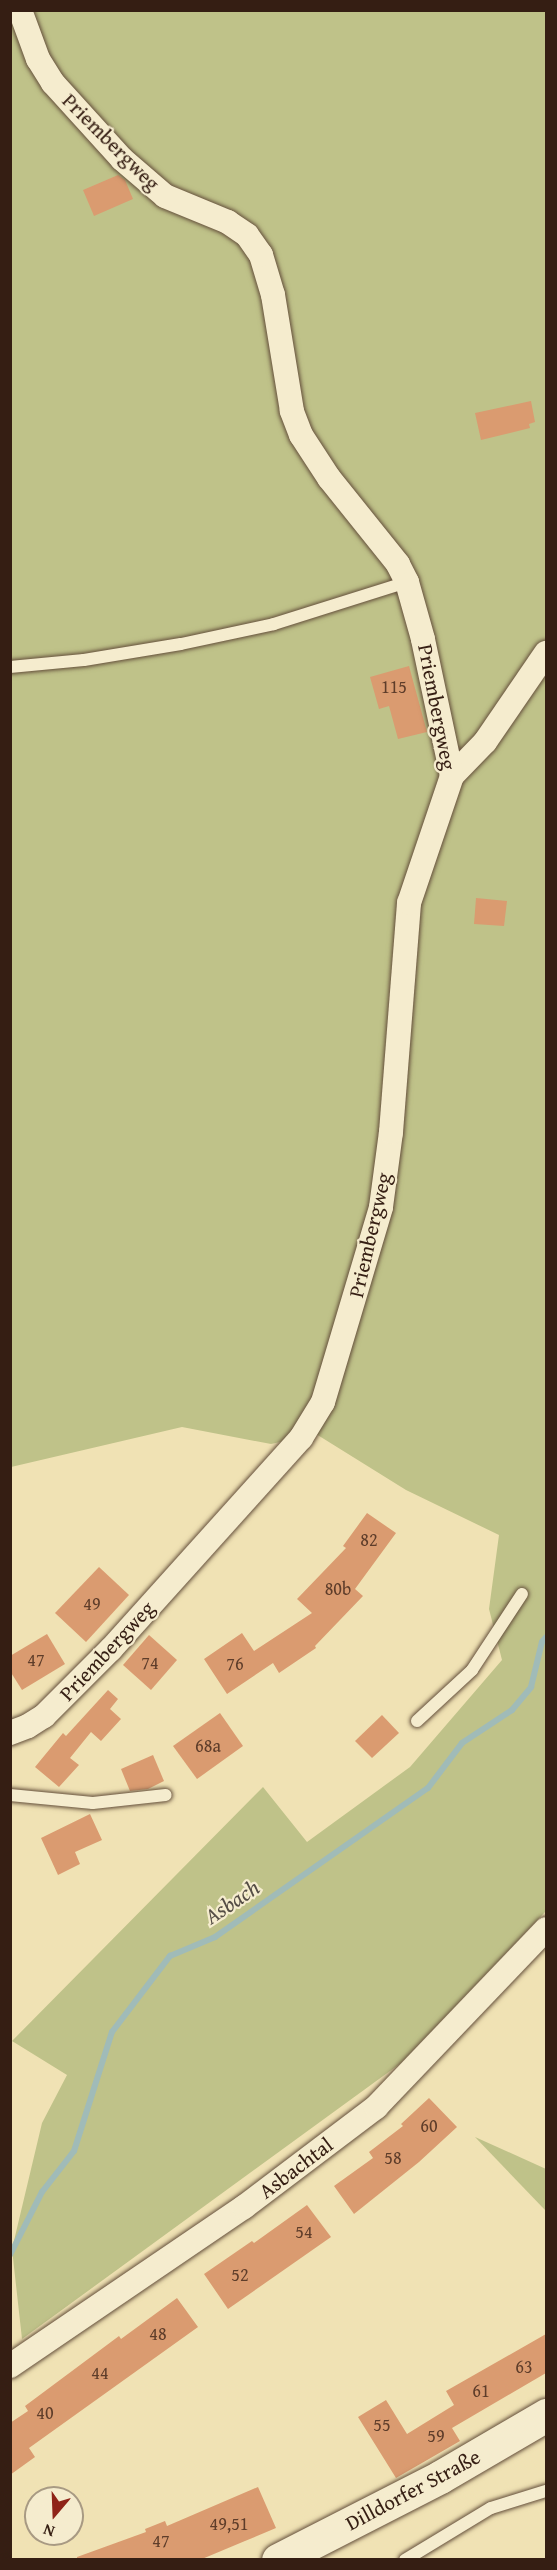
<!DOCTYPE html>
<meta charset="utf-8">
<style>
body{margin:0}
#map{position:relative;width:557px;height:2570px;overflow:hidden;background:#f0e2b4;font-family:"Gentium Book Plus",serif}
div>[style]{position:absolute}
.green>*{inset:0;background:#bfc289}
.stream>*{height:6px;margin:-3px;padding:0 3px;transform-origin:3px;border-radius:3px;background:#a0bbb8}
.building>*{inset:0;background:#da9b70}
.roads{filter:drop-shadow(0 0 2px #644f3b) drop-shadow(0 0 2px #644f3b)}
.service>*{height:12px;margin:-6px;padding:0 6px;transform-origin:6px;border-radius:6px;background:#f5ecce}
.minor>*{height:24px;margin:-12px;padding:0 12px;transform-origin:12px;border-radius:12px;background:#f5ecce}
.secondary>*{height:33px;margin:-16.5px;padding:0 16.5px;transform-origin:16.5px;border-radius:16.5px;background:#f5ecce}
span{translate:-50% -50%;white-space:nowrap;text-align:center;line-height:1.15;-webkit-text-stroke:4.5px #f5ecce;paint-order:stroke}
.number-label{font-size:18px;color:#5e3d2a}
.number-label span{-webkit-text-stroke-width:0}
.street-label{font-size:21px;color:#351e13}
.water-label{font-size:22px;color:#554d45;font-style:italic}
.frame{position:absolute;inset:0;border:12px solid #351e13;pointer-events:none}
.north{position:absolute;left:24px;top:2486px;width:60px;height:60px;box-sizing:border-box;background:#f5ecce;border:2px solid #a89a83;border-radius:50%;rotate:199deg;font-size:16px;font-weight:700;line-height:24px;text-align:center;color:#351e13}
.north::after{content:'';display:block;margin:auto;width:21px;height:27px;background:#8f2418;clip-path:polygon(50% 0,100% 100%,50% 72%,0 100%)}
</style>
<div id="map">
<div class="green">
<div style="clip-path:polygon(10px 11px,546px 11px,546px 1911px,401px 2063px,22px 2339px,12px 2249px,42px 2123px,67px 2075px,12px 2041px,263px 1787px,307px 1842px,410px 1767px,502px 1660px,489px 1609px,499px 1535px,406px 1490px,316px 1434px,271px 1444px,182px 1427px,11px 1467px)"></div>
<div style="clip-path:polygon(475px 2137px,546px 2169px,546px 2211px,545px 2210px)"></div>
</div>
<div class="stream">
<div style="left:10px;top:2255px;width:71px;rotate:-63.1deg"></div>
<div style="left:42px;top:2192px;width:52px;rotate:-52deg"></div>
<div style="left:74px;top:2151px;width:125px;rotate:-72.3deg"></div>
<div style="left:112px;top:2032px;width:96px;rotate:-52.7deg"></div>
<div style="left:170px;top:1956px;width:49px;rotate:-22.9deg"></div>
<div style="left:215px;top:1937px;width:260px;rotate:-35deg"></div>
<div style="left:428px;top:1788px;width:56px;rotate:-52.9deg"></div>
<div style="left:462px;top:1743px;width:60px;rotate:-33.4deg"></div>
<div style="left:512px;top:1710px;width:30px;rotate:-50deg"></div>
<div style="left:531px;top:1687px;width:46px;rotate:-76.3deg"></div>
<div style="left:542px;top:1642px;width:6px;rotate:-51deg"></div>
</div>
<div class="building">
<div style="clip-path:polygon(118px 175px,125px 180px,133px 199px,94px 216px,83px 190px)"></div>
<div style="clip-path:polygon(531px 401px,535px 422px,529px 424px,530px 428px,481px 440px,475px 413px)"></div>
<div style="clip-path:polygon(409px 666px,427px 732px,398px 739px,389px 706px,379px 709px,370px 677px)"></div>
<div style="clip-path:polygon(476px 898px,507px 901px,504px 926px,474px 924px)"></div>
<div style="clip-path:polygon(367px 1513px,396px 1533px,355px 1589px,363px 1596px,315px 1646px,316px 1648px,279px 1673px,273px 1663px,227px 1694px,204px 1659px,242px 1633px,254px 1651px,312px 1613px,297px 1599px,346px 1548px,343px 1546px)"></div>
<div style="clip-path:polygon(99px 1567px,129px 1595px,86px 1642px,55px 1613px)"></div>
<div style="clip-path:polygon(47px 1634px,65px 1664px,22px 1690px,10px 1671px,10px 1656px)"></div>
<div style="clip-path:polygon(149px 1635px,177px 1660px,151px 1690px,123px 1665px)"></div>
<div style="clip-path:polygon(108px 1690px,118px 1699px,110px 1709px,121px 1719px,101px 1741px,91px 1732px,70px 1758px,79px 1765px,59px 1787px,35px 1767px,63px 1733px,66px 1736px)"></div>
<div style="clip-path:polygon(220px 1713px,243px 1746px,197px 1779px,173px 1746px)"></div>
<div style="clip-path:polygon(382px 1715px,399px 1733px,372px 1758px,355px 1741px)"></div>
<div style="clip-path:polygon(153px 1755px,164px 1781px,148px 1789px,130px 1791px,121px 1769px)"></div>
<div style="clip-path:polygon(90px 1814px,102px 1840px,75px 1852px,80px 1864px,58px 1875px,41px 1838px)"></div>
<div style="clip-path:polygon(429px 2098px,457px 2127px,419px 2162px,354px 2214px,334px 2186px,373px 2158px,369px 2152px,403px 2126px,401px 2124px)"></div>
<div style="clip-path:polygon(307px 2205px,331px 2237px,228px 2309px,204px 2274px,252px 2241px,254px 2243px)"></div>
<div style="clip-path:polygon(177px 2298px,198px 2327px,29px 2448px,35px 2457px,10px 2475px,10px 2423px,28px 2411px,25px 2406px,119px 2336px,121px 2339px)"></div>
<div style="clip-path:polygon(546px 2334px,546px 2373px,452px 2428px,460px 2441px,396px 2478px,358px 2417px,386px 2400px,407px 2434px,454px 2405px,446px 2391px)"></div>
<div style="clip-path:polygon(258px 2487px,276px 2528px,202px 2559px,77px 2559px,77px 2557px,146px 2532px,145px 2529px,165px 2521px,167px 2526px)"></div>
</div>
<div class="roads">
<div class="service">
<div style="left:10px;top:667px;width:74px;rotate:-5.4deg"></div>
<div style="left:84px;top:660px;width:98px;rotate:-9.4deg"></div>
<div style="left:181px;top:644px;width:95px;rotate:-12.1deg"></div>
<div style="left:274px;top:624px;width:139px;rotate:-17.5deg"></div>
<div style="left:417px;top:1721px;width:75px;rotate:-42.8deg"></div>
<div style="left:472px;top:1670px;width:91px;rotate:-56.7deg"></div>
<div style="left:10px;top:1795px;width:83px;rotate:5.5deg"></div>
<div style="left:93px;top:1803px;width:73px;rotate:-6.3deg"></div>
<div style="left:405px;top:2560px;width:100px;rotate:-31.2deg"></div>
<div style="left:491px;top:2508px;width:58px;rotate:-17.2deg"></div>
</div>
<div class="minor">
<div style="left:452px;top:776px;width:47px;rotate:-45.9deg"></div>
<div style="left:485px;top:742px;width:108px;rotate:-55.6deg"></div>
<div style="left:10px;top:1733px;width:19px;rotate:-21deg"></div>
<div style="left:28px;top:1726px;width:19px;rotate:-32deg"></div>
<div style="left:44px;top:1716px;width:95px;rotate:-45deg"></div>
<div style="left:111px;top:1649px;width:284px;rotate:-48deg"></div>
<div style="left:301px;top:1438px;width:42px;rotate:-58.6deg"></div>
<div style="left:323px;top:1402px;width:203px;rotate:-73.4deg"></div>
<div style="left:381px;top:1207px;width:76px;rotate:-82.4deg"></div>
<div style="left:391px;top:1132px;width:230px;rotate:-85.5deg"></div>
<div style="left:409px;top:903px;width:134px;rotate:-71.3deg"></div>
<div style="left:452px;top:776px;width:140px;rotate:-102deg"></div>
<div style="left:423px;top:639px;width:59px;rotate:-105.7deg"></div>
<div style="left:407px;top:582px;width:20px;rotate:-117deg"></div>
<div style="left:398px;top:564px;width:110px;rotate:-128.7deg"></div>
<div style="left:329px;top:478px;width:51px;rotate:-123.1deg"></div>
<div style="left:301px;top:435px;width:26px;rotate:-111deg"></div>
<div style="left:292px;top:411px;width:118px;rotate:-99.3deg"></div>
<div style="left:273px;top:295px;width:42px;rotate:-106.7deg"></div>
<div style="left:261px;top:255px;width:24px;rotate:-125deg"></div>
<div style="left:247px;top:235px;width:23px;rotate:-146deg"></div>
<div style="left:228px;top:222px;width:68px;rotate:-157.6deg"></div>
<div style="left:165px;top:196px;width:57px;rotate:-139.3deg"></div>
<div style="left:122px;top:159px;width:103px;rotate:-132.2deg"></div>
<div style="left:53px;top:83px;width:28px;rotate:-122deg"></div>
<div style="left:38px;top:59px;width:52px;rotate:-110.2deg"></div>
<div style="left:10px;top:2366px;width:283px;rotate:-34.2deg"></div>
<div style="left:244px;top:2207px;width:166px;rotate:-37.1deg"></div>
<div style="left:376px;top:2107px;width:246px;rotate:-46.3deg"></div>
</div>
<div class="secondary">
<div style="left:278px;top:2560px;width:182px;rotate:-27.1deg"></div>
<div style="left:440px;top:2477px;width:123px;rotate:-30.3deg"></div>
</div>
</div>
<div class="number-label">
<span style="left:394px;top:687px">115</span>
<span style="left:369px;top:1540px">82</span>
<span style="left:338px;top:1589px">80b</span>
<span style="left:92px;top:1604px">49</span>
<span style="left:36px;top:1660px">47</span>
<span style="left:150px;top:1663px">74</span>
<span style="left:235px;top:1664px">76</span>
<span style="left:208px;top:1746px">68a</span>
<span style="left:429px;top:2126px">60</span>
<span style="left:393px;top:2158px">58</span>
<span style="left:304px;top:2232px">54</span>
<span style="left:240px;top:2275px">52</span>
<span style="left:158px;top:2334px">48</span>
<span style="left:524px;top:2367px">63</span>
<span style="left:100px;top:2373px">44</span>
<span style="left:481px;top:2391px">61</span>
<span style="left:45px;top:2413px">40</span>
<span style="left:382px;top:2425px">55</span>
<span style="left:436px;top:2436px">59</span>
<span style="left:229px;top:2524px">49,51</span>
<span style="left:161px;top:2541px">47</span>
</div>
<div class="street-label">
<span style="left:111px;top:142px;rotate:45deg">Priembergweg</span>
<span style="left:437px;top:707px;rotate:79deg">Priembergweg</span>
<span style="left:370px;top:1235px;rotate:-77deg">Priembergweg</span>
<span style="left:107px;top:1651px;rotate:-47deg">Priembergweg</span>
<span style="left:296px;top:2168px;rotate:-37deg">Asbachtal</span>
<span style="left:413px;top:2490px;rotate:-28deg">Dilldorfer Straße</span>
</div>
<div class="water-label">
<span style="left:232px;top:1902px;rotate:-34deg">Asbach</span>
</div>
<div class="frame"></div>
<div class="north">N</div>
</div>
